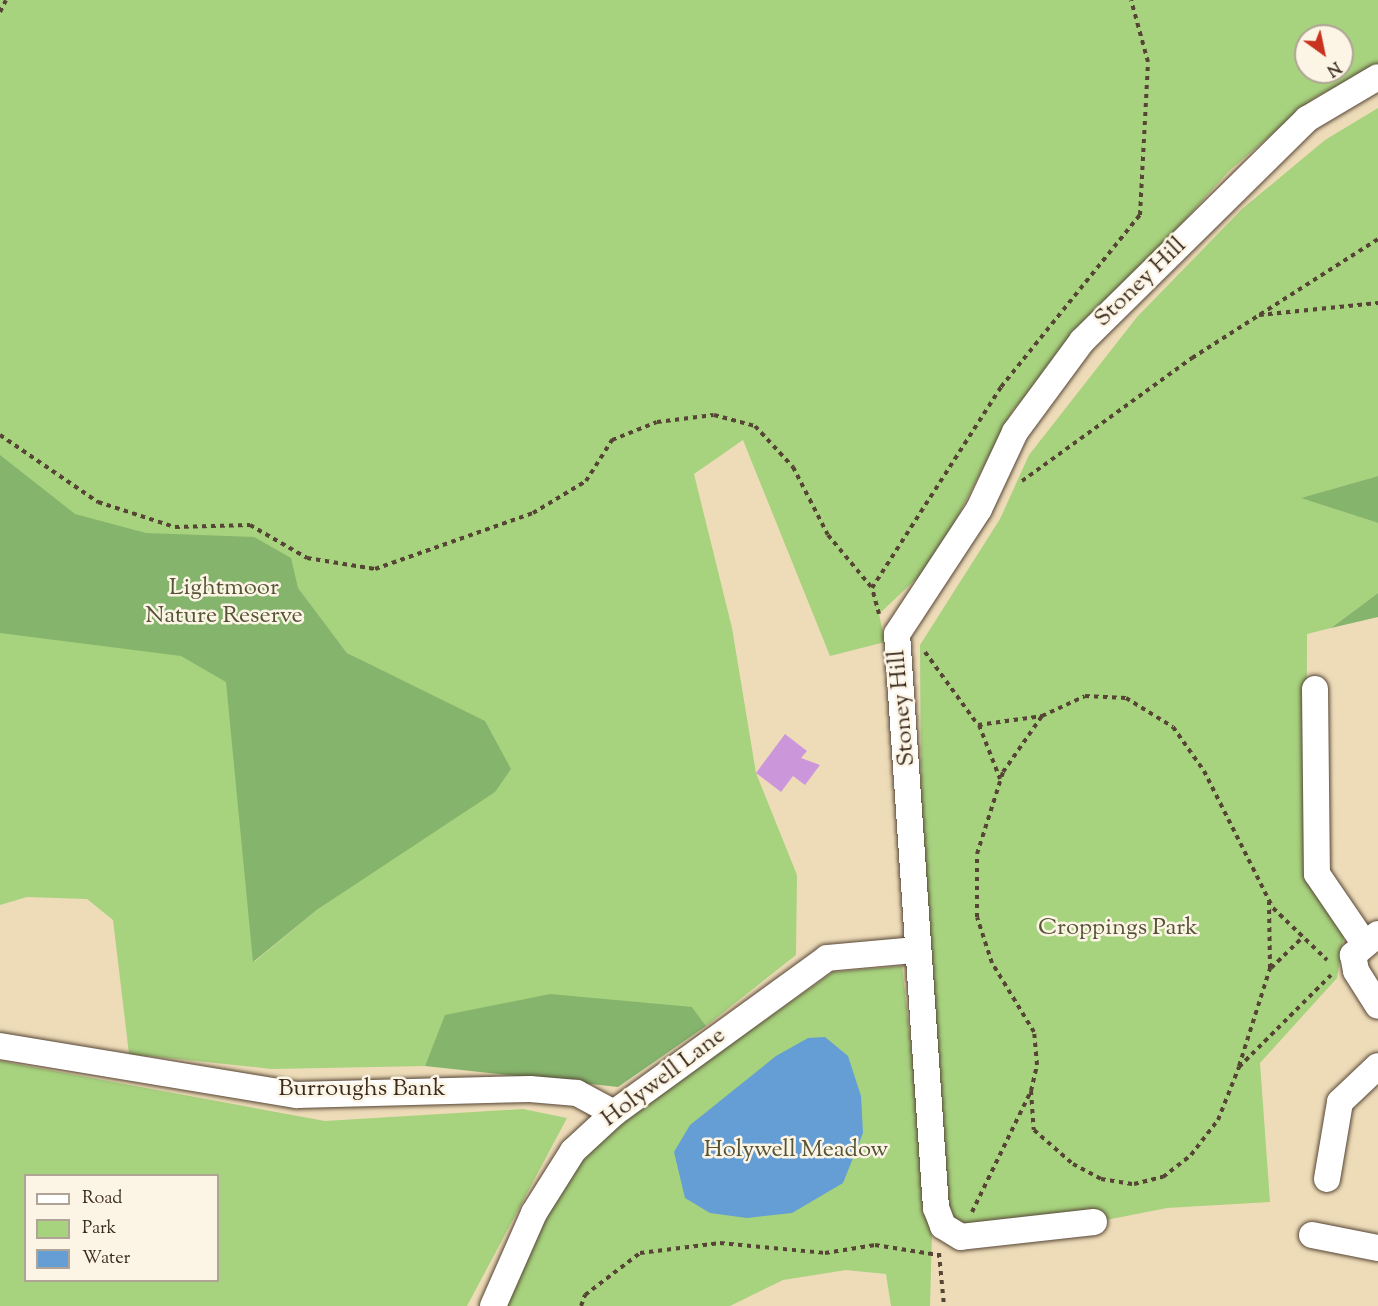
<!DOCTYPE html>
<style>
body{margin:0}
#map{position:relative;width:1378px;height:1306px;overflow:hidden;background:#eedcb9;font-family:"Sorts Mill Goudy",serif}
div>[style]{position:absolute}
.green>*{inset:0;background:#a7d27e}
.forest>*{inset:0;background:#85b46d}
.water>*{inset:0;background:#659ed4}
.building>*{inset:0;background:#cc97da}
.path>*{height:4px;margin-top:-2px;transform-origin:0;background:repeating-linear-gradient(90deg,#564535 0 4.5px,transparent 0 9px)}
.roads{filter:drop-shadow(0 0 2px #564535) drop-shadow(0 0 2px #564535)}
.minor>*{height:26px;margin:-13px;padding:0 13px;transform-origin:13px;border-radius:13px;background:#fff}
span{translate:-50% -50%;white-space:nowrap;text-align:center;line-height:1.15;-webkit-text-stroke:5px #fcf5e5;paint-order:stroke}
.street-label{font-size:24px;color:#3b2a1e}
.park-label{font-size:24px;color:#565436}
.legend{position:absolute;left:24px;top:1174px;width:195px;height:108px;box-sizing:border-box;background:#fcf5e5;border:2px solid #afa495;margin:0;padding:8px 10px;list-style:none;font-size:18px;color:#3b2a1e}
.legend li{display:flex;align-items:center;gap:12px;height:30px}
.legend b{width:30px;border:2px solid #afa495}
.north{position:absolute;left:1294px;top:24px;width:60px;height:60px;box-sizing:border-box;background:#fcf5e5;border:2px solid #afa495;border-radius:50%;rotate:147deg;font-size:16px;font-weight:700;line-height:24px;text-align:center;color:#3b2a1e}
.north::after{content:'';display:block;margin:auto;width:21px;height:27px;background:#c8321e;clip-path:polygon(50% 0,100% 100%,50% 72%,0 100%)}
</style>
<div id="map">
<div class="green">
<div style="clip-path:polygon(evenodd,0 0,1378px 0,1378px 64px,1314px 98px,1229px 171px,1013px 410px,934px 562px,879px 614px,885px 642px,830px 656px,743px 440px,694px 474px,732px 628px,756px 773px,797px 875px,796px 955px,706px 1026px,692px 1007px,446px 1015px,425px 1066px,272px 1069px,129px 1054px,113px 920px,87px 899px,27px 897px,0 905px,0 0,1306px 36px,1342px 36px,1342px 72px,1306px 72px,1306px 36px,0 0,299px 590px,347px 653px,399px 680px,318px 909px,254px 962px,299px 590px)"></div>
<div style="clip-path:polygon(1378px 108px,1378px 476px,1302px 498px,1378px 523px,1378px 593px,1331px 628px,1307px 634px,1306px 876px,1344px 935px,1337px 978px,1260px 1063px,1270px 1202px,1167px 1208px,1101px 1221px,965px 1233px,947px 1224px,922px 954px,920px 645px,1000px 519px,1029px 455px,1137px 317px,1242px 209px,1325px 140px)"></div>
<div style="clip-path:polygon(902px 966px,932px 1233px,930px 1306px,891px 1306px,886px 1274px,846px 1270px,783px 1280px,730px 1306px,500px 1306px,562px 1186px,600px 1137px,833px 972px)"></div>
<div style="clip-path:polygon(evenodd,0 1061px,325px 1121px,523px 1109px,567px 1118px,467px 1306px,0 1306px,0 1061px,26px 1176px,218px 1176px,218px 1280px,26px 1280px,26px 1176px)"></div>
</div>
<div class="forest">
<div style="clip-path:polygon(0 455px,75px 514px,146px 533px,254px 537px,291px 558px,298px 588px,347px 653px,485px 721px,511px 769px,495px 792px,318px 909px,253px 962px,226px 682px,181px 656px,0 633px)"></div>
<div style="clip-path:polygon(1378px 476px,1378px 523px,1301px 498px)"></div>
<div style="clip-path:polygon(1378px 593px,1378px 617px,1331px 628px)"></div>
<div style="clip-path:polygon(550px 994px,692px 1007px,706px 1026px,618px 1087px,425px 1066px,445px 1015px)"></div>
</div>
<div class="water">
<div style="clip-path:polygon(825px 1037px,848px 1056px,861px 1096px,863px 1133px,843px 1183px,792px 1213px,747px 1218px,710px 1213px,685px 1198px,674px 1152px,690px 1125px,776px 1056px,808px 1038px)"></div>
</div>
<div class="building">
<div style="clip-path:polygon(785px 734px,807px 751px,801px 758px,820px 765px,805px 785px,793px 776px,781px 792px,756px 773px)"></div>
</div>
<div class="path">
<div style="left:0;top:12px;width:13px;rotate:-63deg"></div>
<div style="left:1259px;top:315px;width:120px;rotate:-5.8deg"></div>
<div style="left:0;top:435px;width:119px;rotate:34.4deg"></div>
<div style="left:98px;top:502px;width:81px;rotate:18deg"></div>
<div style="left:175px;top:527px;width:75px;rotate:-1.5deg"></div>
<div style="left:250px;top:525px;width:66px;rotate:30.1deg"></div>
<div style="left:307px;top:558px;width:69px;rotate:9.2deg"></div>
<div style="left:375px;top:569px;width:168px;rotate:-19.5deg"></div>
<div style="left:533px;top:513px;width:62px;rotate:-31.1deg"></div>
<div style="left:586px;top:481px;width:49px;rotate:-57.6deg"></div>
<div style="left:612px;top:440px;width:48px;rotate:-21.8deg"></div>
<div style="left:657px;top:422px;width:57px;rotate:-7deg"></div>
<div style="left:714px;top:415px;width:42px;rotate:15deg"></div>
<div style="left:755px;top:426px;width:56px;rotate:47.2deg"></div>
<div style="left:793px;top:467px;width:76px;rotate:62.8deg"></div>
<div style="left:828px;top:535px;width:69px;rotate:50.3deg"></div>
<div style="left:1022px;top:481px;width:210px;rotate:-35.9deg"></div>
<div style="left:1192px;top:358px;width:221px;rotate:-32.6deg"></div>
<div style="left:879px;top:614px;width:27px;rotate:-105deg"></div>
<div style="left:872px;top:588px;width:239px;rotate:-57.3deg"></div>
<div style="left:1001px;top:387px;width:221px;rotate:-51.1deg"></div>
<div style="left:1140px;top:215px;width:153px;rotate:-87deg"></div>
<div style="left:1148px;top:62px;width:64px;rotate:-105.3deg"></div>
<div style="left:925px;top:652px;width:90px;rotate:54deg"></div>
<div style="left:978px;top:725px;width:65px;rotate:-8deg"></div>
<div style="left:979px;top:725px;width:58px;rotate:68.7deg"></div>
<div style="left:1271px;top:968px;width:45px;rotate:-44.1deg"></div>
<div style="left:1239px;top:1066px;width:103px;rotate:-72.4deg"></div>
<div style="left:1270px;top:968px;width:66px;rotate:-90.9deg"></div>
<div style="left:1031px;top:1091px;width:39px;rotate:86deg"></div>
<div style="left:1034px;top:1130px;width:52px;rotate:41.1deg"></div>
<div style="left:1073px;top:1164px;width:32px;rotate:28deg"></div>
<div style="left:1101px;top:1179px;width:33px;rotate:9deg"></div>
<div style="left:1134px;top:1184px;width:30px;rotate:-14deg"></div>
<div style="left:1163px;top:1177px;width:36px;rotate:-38deg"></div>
<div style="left:1191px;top:1155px;width:44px;rotate:-52.4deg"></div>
<div style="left:1218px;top:1120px;width:57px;rotate:-68.4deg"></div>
<div style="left:1239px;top:1067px;width:130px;rotate:-45deg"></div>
<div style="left:972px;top:1212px;width:135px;rotate:-64deg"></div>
<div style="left:1031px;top:1091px;width:27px;rotate:-77deg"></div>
<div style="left:1037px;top:1065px;width:33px;rotate:-95deg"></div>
<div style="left:1034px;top:1032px;width:81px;rotate:-121.3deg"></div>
<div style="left:992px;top:963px;width:48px;rotate:-108.1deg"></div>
<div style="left:977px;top:917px;width:63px;rotate:-90deg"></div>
<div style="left:977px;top:854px;width:86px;rotate:-72.4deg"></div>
<div style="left:1003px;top:772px;width:68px;rotate:-55.1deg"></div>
<div style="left:1042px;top:716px;width:47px;rotate:-24.9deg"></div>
<div style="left:1085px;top:696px;width:41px;rotate:2.8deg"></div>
<div style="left:1126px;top:698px;width:55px;rotate:31.7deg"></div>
<div style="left:1173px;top:727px;width:54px;rotate:54.8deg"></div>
<div style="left:1204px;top:771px;width:153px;rotate:63.3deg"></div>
<div style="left:1273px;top:908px;width:75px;rotate:43.9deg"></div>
<div style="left:939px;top:1253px;width:53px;rotate:84.6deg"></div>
<div style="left:581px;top:1306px;width:12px;rotate:-70deg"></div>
<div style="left:585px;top:1295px;width:69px;rotate:-37.4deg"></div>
<div style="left:640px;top:1253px;width:81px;rotate:-7.1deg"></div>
<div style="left:720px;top:1243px;width:105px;rotate:5.4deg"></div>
<div style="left:825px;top:1253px;width:51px;rotate:-9.1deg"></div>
<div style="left:875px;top:1245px;width:64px;rotate:9deg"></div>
</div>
<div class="roads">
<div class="minor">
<div style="left:1315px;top:689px;width:185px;rotate:89.4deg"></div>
<div style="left:1317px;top:874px;width:83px;rotate:55.7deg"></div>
<div style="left:1378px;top:934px;width:33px;rotate:140deg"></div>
<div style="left:1353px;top:955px;width:16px;rotate:79deg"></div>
<div style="left:1356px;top:971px;width:41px;rotate:57.8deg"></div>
<div style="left:0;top:1046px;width:301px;rotate:9.4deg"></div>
<div style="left:297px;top:1095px;width:233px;rotate:-1.5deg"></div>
<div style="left:530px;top:1089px;width:47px;rotate:4.9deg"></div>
<div style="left:577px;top:1093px;width:42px;rotate:28.4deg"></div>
<div style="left:1327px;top:1179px;width:78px;rotate:-80.4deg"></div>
<div style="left:1340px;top:1102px;width:52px;rotate:-43.5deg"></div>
<div style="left:1094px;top:1222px;width:134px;rotate:173.6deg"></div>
<div style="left:961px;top:1237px;width:21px;rotate:-149deg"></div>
<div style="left:943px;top:1226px;width:19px;rotate:-111deg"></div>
<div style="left:936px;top:1208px;width:575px;rotate:-93.89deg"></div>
<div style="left:897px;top:634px;width:149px;rotate:-56.7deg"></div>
<div style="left:979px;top:509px;width:85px;rotate:-64.9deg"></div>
<div style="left:1015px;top:432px;width:113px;rotate:-53.6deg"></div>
<div style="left:1082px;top:341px;width:316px;rotate:-44.6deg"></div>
<div style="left:1307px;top:119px;width:82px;rotate:-30.6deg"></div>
<div style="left:1312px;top:1235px;width:67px;rotate:11.1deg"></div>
<div style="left:493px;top:1306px;width:102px;rotate:-66.2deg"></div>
<div style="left:534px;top:1213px;width:73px;rotate:-57.8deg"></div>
<div style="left:573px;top:1151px;width:56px;rotate:-42.8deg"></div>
<div style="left:614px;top:1113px;width:263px;rotate:-36deg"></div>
<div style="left:827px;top:958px;width:88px;rotate:-5.2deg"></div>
</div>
</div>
<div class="street-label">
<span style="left:1141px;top:283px;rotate:-44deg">Stoney Hill</span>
<span style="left:903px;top:708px;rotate:-95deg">Stoney Hill</span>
<span style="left:664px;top:1078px;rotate:-37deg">Holywell Lane</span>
<span style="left:362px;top:1090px">Burroughs Bank</span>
</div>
<div class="park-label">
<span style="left:224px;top:603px">Lightmoor<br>Nature Reserve</span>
<span style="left:1118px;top:929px">Croppings Park</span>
<span style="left:796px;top:1151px">Holywell Meadow</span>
</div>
<ul class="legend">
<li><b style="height:8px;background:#fff"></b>Road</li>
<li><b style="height:16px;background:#a7d27e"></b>Park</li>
<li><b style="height:16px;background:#659ed4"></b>Water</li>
</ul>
<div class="north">N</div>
</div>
